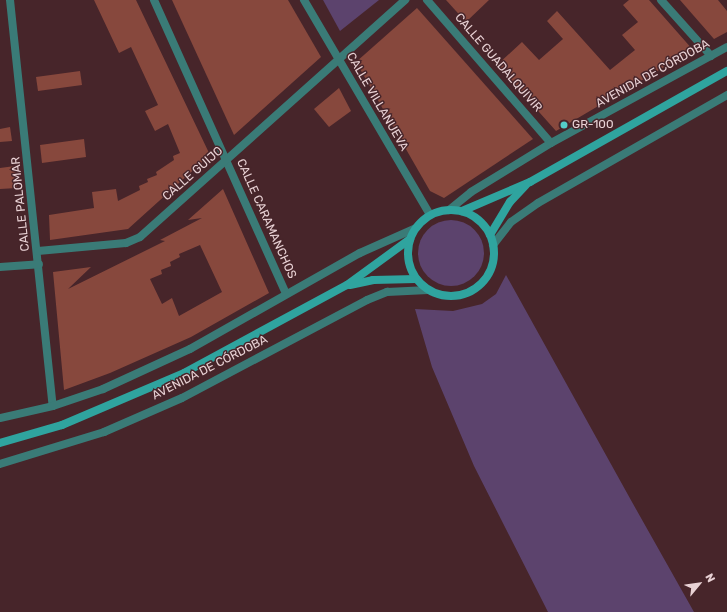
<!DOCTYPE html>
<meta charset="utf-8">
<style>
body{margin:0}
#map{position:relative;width:727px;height:612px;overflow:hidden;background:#47252a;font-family:Rubik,sans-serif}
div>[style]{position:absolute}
.green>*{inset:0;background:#5c436d}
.round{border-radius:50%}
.building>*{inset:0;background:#87483d}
.street>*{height:8px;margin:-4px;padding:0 4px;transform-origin:4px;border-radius:4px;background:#3a7b77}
.secondary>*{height:8px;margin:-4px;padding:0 4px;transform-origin:4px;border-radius:4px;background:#2fa49f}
.secondary>.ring{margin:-4px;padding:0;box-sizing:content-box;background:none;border:8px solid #2fa49f;border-radius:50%}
.dots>*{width:11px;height:11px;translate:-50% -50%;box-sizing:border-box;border:2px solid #47252a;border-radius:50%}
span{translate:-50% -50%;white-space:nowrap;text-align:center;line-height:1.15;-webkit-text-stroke:3px #47252a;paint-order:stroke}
.street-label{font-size:12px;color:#e9d2d5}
.poi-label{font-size:12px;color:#e9d2d5}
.left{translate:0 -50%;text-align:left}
.north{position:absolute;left:679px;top:564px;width:40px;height:40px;-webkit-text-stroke:3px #47252a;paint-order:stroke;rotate:61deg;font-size:11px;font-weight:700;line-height:16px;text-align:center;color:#e9d2d5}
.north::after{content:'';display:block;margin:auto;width:14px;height:18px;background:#e9d2d5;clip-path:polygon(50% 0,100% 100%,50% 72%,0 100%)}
</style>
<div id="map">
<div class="green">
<div style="clip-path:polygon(323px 0,379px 0,340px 31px)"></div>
<div class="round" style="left:418px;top:220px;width:66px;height:66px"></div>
<div style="clip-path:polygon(506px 275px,632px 502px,694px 612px,548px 612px,545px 606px,474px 466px,432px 367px,415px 309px,453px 311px,482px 304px,496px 294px)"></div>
</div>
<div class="building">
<div style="clip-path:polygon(94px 0,136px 0,210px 155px,128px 229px,50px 240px,49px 215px,94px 208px,92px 192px,116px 189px,118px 201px,140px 190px,139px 186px,148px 182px,147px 179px,157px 175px,156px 172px,174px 160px,173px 156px,180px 153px,168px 124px,155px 131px,145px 111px,158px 105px,131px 47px,119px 53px)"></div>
<div style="clip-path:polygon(172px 0,288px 0,321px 57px,234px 135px)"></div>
<div style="clip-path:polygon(446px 0,489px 0,466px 22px)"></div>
<div style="clip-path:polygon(629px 0,649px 0,693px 50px,556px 131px,497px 65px,522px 42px,539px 60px,563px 39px,547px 21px,557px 11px,610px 70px,635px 50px,622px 35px,638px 22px,623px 5px)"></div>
<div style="clip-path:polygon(680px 0,718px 0,727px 11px,727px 32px,714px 39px)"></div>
<div style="clip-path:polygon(417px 8px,533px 139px,444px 198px,430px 191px,356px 62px)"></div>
<div style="clip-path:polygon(80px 71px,82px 85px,38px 91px,36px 77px)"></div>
<div style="clip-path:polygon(339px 88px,351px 111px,329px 127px,314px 109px)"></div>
<div style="clip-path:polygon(10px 127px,12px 141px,0 142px,0 129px)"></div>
<div style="clip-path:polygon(84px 139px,86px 157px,42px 163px,40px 145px)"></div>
<div style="clip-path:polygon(15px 166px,17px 188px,0 189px,0 168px)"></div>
<div style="clip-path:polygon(evenodd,223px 189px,269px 293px,191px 337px,110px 373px,64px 390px,53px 272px,91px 267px,68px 289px,165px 241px,160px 240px,202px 218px,188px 220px,223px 189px,200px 245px,222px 292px,179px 316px,172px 298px,162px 304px,150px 279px,162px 274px,161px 270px,171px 266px,170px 262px,180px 257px,179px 254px,200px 245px)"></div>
</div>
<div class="street">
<div style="left:10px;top:0;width:408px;rotate:84deg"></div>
<div style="left:154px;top:0;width:322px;rotate:65.8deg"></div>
<div style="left:304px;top:0;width:249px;rotate:59.6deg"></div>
<div style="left:427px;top:0;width:189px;rotate:49.1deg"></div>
<div style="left:661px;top:0;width:75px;rotate:48.2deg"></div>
<div style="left:449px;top:210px;width:28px;rotate:-39deg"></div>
<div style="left:471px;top:192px;width:94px;rotate:-31.5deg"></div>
<div style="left:551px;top:143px;width:200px;rotate:-28.6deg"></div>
<div style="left:493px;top:245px;width:29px;rotate:-52deg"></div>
<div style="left:511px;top:222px;width:33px;rotate:-35deg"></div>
<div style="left:538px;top:203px;width:218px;rotate:-29.7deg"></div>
<div style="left:38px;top:251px;width:88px;rotate:-5.2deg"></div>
<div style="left:126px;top:243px;width:15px;rotate:-23deg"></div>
<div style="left:140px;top:237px;width:356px;rotate:-41.8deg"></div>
<div style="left:0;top:267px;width:39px;rotate:-4deg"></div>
<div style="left:0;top:418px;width:54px;rotate:-12.8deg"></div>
<div style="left:53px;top:406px;width:53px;rotate:-18.8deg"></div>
<div style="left:103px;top:389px;width:96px;rotate:-24.7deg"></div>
<div style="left:190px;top:349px;width:195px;rotate:-29.5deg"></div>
<div style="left:360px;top:253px;width:61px;rotate:-24.1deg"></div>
<div style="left:0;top:464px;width:109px;rotate:-17.1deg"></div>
<div style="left:104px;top:432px;width:85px;rotate:-23.6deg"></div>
<div style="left:182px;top:398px;width:209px;rotate:-27.9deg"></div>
<div style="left:367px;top:300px;width:22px;rotate:-22deg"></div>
<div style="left:387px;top:292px;width:41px;rotate:-2.8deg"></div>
</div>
<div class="secondary">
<div class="ring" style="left:408px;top:210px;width:78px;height:78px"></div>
<div style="left:462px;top:211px;width:74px;rotate:-23.1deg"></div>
<div style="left:530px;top:182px;width:226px;rotate:-29.4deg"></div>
<div style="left:490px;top:235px;width:39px;rotate:-59deg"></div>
<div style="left:510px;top:202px;width:23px;rotate:-47deg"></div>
<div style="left:350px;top:285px;width:24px;rotate:-12deg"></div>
<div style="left:373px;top:280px;width:43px;rotate:-1.3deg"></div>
<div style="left:0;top:443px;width:65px;rotate:-16.2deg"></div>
<div style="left:62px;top:425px;width:133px;rotate:-23.1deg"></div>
<div style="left:184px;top:373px;width:185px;rotate:-28.4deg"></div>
<div style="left:347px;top:285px;width:78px;rotate:-36.1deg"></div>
</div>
<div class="dots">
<div style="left:564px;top:125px;background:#54cdc8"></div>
</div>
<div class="street-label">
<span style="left:498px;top:63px;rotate:49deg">CALLE GUADALQUIVIR</span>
<span style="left:653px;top:74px;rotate:-29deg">AVENIDA DE CÓRDOBA</span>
<span style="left:377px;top:102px;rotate:60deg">CALLE VILLANUEVA</span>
<span style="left:193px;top:174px;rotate:-41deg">CALLE GUIJO</span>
<span style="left:21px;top:204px;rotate:-96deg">CALLE PALOMAR</span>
<span style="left:266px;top:219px;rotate:66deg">CALLE CARAMANCHOS</span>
<span style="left:210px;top:368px;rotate:-27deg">AVENIDA DE CÓRDOBA</span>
</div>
<div class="poi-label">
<span class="left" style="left:572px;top:125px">GR-100</span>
</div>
<div class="north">N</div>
</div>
